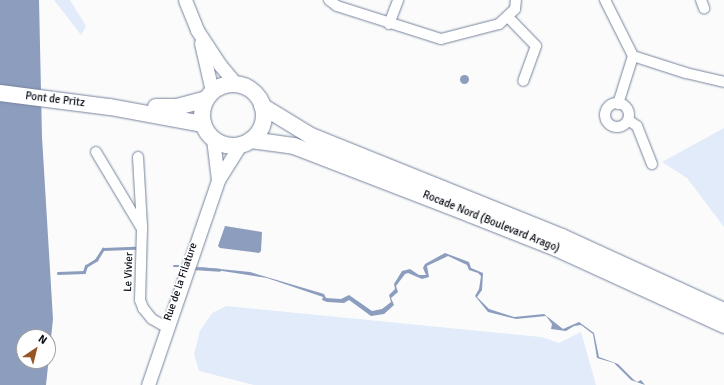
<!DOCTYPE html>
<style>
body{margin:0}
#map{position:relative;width:724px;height:385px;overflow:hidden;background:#fbfbfb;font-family:Signika,sans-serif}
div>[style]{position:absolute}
.green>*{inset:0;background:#e2ebfa}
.water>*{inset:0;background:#8c9dbe}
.round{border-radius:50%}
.stream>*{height:2.5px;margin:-1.25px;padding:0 1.25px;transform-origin:1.25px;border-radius:1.25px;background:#8c9dbe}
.roads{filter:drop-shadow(0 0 1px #76849d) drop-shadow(0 0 1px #76849d)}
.minor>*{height:10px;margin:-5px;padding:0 5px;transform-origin:5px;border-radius:5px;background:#fff}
.minor>.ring{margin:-5px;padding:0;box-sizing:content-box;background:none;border:10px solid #fff;border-radius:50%}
.tertiary>*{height:13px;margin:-6.5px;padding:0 6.5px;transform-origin:6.5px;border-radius:6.5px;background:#fff}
.primary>*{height:16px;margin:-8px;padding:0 8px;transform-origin:8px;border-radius:8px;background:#fff}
.primary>.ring{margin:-8px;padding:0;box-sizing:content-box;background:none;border:16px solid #fff;border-radius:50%}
span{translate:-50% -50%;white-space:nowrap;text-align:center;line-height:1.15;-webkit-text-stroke:3.5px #fff;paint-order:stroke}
.street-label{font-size:11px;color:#0a0e17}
.north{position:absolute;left:16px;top:329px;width:40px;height:40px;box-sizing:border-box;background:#fff;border:1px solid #9d9fa2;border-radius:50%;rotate:35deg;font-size:11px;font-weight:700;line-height:16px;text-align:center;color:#0a0e17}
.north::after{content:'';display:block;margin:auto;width:14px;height:18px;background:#975425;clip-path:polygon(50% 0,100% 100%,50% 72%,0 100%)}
</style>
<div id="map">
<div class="green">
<div style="clip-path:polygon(54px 0,70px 0,86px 26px,81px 35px)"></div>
<div style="clip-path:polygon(724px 128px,724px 227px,687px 178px,662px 162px)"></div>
<div style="clip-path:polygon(226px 306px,541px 337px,559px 343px,581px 332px,596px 385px,254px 385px,199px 371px,194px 354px,200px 331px,212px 313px)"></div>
</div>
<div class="water">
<div style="clip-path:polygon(evenodd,0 0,39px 0,42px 137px,53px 319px,46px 385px,0 385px,0 0,24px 337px,48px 337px,48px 361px,24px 361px,24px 337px)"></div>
<div class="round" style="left:459.5px;top:74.5px;width:9px;height:9px"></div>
<div style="clip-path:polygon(225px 226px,262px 232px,261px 251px,259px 253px,220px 248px,218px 246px)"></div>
<div style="clip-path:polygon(445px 253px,469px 262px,471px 268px,483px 273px,482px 290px,477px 297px,489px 309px,514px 317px,544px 314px,563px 329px,579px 322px,594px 333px,599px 357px,618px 364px,633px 379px,637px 382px,641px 380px,645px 385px,631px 380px,614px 363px,597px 358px,593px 334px,581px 325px,574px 326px,566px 331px,551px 329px,552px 324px,546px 316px,516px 319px,488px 312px,475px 296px,479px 289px,481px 276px,478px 273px,469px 270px,467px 265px,448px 256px,427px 266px,429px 277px,422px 279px,408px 273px,405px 274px,396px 286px,398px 292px,391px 298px,394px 305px,384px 314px,371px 316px,349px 300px,344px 303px,327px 302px,322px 300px,323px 297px,267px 278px,190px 266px,250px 272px,324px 294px,326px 298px,341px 299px,349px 295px,372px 311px,382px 309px,391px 302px,389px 295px,395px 289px,394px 284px,402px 271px,410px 269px,419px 275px,426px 275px,423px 268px,425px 264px)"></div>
</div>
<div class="stream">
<div style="left:174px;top:266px;width:7px"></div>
<div style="left:193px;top:268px;width:26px;rotate:4deg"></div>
<div style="left:58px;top:273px;width:26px;rotate:-2deg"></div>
<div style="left:84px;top:272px;width:6px;rotate:-72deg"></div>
<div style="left:86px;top:266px;width:12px;rotate:-31deg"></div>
<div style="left:96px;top:260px;width:13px;rotate:-58deg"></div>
<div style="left:103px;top:249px;width:32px;rotate:-2deg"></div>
</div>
<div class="roads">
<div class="minor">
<div style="left:329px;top:0;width:10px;rotate:37deg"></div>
<div style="left:337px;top:6px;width:109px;rotate:17.6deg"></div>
<div style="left:441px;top:39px;width:60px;rotate:-14.5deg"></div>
<div style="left:499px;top:24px;width:22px;rotate:-43deg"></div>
<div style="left:515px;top:9px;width:9px;rotate:-84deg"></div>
<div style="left:605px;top:0;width:63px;rotate:63.4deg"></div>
<div style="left:633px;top:56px;width:56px;rotate:17.8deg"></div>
<div style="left:686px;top:73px;width:39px;rotate:13deg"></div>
<div style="left:701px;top:0;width:9px;rotate:69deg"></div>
<div style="left:508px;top:17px;width:40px;rotate:46deg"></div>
<div style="left:536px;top:46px;width:37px;rotate:110deg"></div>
<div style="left:389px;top:24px;width:26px;rotate:-69deg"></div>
<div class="ring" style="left:605px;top:103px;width:14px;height:14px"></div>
<div style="left:618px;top:104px;width:50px;rotate:-72.6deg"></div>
<div style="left:628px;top:120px;width:11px;rotate:34deg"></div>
<div style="left:637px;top:126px;width:41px;rotate:68.5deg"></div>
<div style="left:96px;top:152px;width:90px;rotate:59.1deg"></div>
<div style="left:142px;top:229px;width:71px;rotate:91.6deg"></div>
<div style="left:140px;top:300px;width:9px;rotate:69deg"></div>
<div style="left:143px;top:308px;width:14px;rotate:51deg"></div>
<div style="left:152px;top:319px;width:16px;rotate:30deg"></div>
<div style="left:138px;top:157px;width:70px;rotate:86.7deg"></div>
</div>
<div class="tertiary">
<div style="left:185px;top:0;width:32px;rotate:68deg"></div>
<div style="left:197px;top:30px;width:42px;rotate:56.7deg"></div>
<div style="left:220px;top:65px;width:25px;rotate:50deg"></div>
<div style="left:201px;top:43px;width:49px;rotate:77.1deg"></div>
<div style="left:213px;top:139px;width:41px;rotate:83deg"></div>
<div style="left:148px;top:385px;width:217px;rotate:-71.1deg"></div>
<div style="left:218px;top:180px;width:41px;rotate:-57.8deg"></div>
</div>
<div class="primary">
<div class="ring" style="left:202px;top:84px;width:46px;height:46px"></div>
<div style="left:0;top:93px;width:111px;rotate:7.3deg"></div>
<div style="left:110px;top:107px;width:95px;rotate:10.4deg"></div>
<div style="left:262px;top:106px;width:57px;rotate:31.5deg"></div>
<div style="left:311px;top:136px;width:271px;rotate:21.9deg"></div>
<div style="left:562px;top:237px;width:178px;rotate:24.6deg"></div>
<div style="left:156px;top:107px;width:21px"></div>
<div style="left:177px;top:107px;width:30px;rotate:-15deg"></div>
<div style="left:251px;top:140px;width:43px;rotate:7.9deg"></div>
<div style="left:294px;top:146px;width:189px;rotate:21.1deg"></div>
<div style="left:470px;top:214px;width:92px;rotate:21.6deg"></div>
<div style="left:556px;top:248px;width:185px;rotate:24.6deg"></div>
</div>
</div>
<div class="street-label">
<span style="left:55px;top:100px;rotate:7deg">Pont de Pritz</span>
<span style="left:491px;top:222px;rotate:22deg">Rocade Nord (Boulevard Arago)</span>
<span style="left:129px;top:272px;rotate:-88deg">Le Vivier</span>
<span style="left:181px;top:282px;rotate:-71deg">Rue de la Filature</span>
</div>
<div class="north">N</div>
</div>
